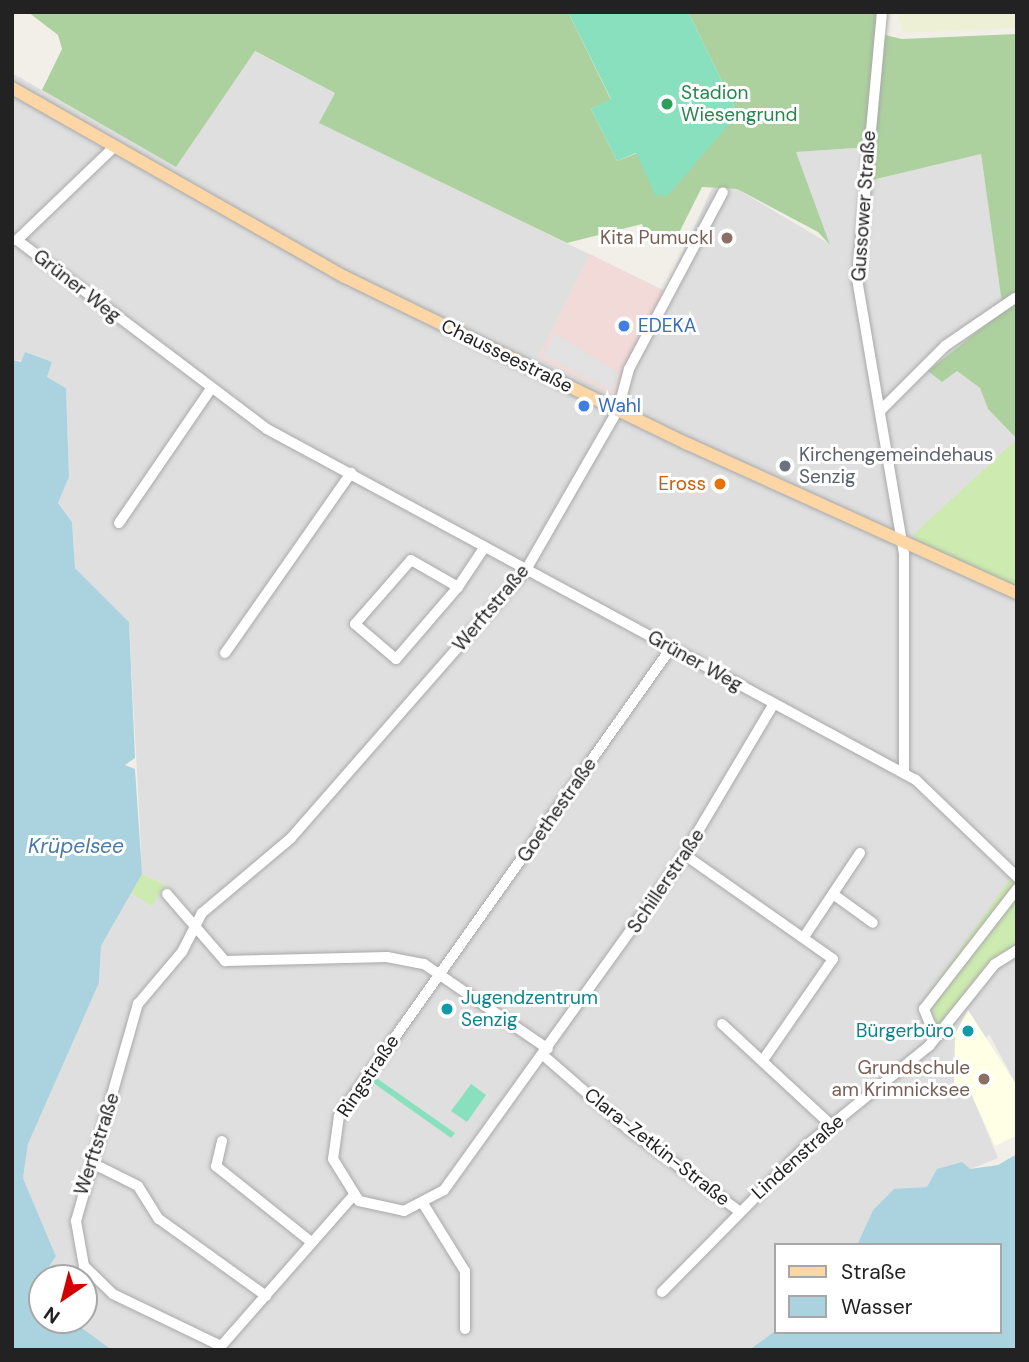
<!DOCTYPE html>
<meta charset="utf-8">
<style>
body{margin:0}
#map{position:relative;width:1029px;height:1362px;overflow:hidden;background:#f2efe9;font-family:"DM Sans",sans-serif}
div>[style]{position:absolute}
.residential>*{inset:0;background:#e0dfdf}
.commercial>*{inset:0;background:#f2dad9}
.education>*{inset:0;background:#ffffe5}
.farmland>*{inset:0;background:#eef0d5}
.grass>*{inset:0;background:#cdebb0}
.forest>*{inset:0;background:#add19e}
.pitch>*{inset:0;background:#88e0be}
.parking>*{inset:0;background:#e2e2e2}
.water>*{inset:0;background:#aad3df}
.roads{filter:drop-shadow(0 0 2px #a9a9a9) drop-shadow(0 0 2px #a9a9a9)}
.minor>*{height:10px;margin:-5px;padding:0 5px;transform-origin:5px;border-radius:5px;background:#fff}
.major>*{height:12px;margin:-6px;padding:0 6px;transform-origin:6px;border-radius:6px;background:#fcd6a4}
.dots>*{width:19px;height:19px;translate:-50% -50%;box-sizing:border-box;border:4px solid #fff;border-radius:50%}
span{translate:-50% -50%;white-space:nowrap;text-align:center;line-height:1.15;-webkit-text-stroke:6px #fff;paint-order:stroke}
.leisure-label{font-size:19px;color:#27864d}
.left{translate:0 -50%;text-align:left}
.street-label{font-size:19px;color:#222}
.education-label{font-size:19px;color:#785e54}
.right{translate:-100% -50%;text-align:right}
.shop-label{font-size:19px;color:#366cbe}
.worship-label{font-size:19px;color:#5b616d}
.food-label{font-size:19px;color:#c56008}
.culture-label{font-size:19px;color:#0d838f}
.water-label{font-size:21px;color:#4a7aab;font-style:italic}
.frame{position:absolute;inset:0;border:14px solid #222;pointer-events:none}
.legend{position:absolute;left:774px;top:1243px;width:228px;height:91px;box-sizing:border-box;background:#fff;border:2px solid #a7a7a7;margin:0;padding:9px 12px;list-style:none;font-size:21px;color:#222}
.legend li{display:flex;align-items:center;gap:14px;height:35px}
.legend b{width:35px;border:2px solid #a7a7a7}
.north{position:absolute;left:28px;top:1264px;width:70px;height:70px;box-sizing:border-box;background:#fff;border:2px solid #a7a7a7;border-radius:50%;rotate:215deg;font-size:19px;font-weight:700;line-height:28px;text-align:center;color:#222}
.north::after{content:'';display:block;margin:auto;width:24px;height:32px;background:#d40000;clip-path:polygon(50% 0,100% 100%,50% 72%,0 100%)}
</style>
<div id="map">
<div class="residential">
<div style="clip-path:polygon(254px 51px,335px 93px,320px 123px,665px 291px,712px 188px,737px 189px,828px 243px,795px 152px,871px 147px,868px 181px,981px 154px,1003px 307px,957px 371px,980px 388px,988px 409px,1017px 439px,1004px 454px,1017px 588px,1017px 1086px,989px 1034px,954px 1090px,970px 1091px,998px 1158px,927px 1187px,894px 1190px,873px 1210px,857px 1245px,775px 1245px,775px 1331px,749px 1350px,112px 1350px,71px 1320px,84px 1320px,84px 1278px,44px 1278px,56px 1255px,23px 1178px,28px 1144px,99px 983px,101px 946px,131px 893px,141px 849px,129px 622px,75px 568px,72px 522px,58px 503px,69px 477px,66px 388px,47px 377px,52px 363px,12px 360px,12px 73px,176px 167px)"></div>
</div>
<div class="commercial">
<div style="clip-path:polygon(590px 254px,665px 292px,614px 394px,538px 358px)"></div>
</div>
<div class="education">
<div style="clip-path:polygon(968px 1010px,1017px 1086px,1017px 1135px,995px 1146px,970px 1091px,954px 1090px,955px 1034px)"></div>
</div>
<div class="farmland">
<div style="clip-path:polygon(897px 12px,1017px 12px,1017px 28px,903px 33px)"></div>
</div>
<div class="grass">
<div style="clip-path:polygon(1017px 439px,1015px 514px,1017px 588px,918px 544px,913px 535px)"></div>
<div style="clip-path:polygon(1017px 869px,1017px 945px,937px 1026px,929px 993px)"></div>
<div style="clip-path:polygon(142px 874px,165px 885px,152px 906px,131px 893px)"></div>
</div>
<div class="forest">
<div style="clip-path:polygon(28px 12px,568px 12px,611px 100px,591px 109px,617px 161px,738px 114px,688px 12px,877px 12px,876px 33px,902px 39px,1017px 34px,1017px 296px,1002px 303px,981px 154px,868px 181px,870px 147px,796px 152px,830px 245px,818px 232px,737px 189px,702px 187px,680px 231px,649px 240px,642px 224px,567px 243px,319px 123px,335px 93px,255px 51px,176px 167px,42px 90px,62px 49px,58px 35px)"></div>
<div style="clip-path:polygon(1017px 300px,1017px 439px,988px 409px,980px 388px,957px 371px,942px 382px,928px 371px)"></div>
</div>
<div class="pitch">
<div style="clip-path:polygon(568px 12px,688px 12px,738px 114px,668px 195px,656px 196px,636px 153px,617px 161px,591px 109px,611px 99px)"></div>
<div style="clip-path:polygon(375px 1077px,455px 1133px,451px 1138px,372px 1082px)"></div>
<div style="clip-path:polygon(471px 1084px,486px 1095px,467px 1122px,451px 1111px)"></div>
</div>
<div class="parking">
<div style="clip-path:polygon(555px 333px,620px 374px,612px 390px,543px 356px)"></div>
</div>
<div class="water">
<div style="clip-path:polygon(25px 352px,52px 362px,47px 377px,66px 388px,69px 477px,58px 503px,72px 522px,75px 568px,129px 622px,135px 758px,125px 765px,135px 769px,142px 874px,101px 946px,99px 983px,28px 1144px,23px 1178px,56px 1256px,42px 1278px,42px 1320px,71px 1320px,112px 1350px,12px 1350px,12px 360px,21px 362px)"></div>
<div style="clip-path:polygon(1017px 1154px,1017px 1350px,749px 1350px,775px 1331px,999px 1332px,999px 1245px,857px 1245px,873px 1210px,894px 1189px,927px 1187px,937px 1169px,962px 1162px,970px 1169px,998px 1165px)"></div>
</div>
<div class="roads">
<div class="minor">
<div style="left:882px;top:12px;width:268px;rotate:95.3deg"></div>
<div style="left:857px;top:279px;width:279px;rotate:80.3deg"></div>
<div style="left:904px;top:554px;width:219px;rotate:90deg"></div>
<div style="left:115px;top:146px;width:136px;rotate:136.2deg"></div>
<div style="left:17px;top:240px;width:313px;rotate:37.1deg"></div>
<div style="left:267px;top:429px;width:738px;rotate:28.41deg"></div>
<div style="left:916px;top:780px;width:140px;rotate:43.8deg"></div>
<div style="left:880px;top:411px;width:92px;rotate:-45deg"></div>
<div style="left:945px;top:346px;width:85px;rotate:-34.4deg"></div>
<div style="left:119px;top:523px;width:161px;rotate:-55.6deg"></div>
<div style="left:458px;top:587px;width:95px;rotate:130.7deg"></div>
<div style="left:396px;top:659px;width:54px;rotate:-139.5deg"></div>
<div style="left:355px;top:624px;width:85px;rotate:-48.8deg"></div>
<div style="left:411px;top:560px;width:54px;rotate:29.9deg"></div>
<div style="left:458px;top:587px;width:47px;rotate:-56.3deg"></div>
<div style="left:671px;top:648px;width:574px;rotate:125.35deg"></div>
<div style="left:339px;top:1116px;width:43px;rotate:97.9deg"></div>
<div style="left:333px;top:1159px;width:49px;rotate:58.2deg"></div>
<div style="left:359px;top:1201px;width:46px;rotate:12.5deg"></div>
<div style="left:404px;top:1211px;width:45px;rotate:-27.7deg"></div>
<div style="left:444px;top:1190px;width:406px;rotate:-54.3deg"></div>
<div style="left:681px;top:860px;width:180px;rotate:-59.3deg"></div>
<div style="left:225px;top:653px;width:220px;rotate:-55deg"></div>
<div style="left:685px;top:855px;width:181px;rotate:35.1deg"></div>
<div style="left:833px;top:959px;width:123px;rotate:124.7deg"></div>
<div style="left:167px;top:894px;width:89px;rotate:49.1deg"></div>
<div style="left:225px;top:961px;width:162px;rotate:-1.4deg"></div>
<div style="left:387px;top:957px;width:38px;rotate:11deg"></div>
<div style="left:424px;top:964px;width:150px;rotate:34.4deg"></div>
<div style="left:833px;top:894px;width:49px;rotate:35.9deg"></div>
<div style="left:804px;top:937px;width:101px;rotate:-56.3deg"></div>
<div style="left:722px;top:1024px;width:149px;rotate:42.8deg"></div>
<div style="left:942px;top:1033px;width:11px;rotate:-158deg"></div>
<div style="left:932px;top:1029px;width:22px;rotate:-112deg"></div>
<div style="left:924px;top:1009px;width:152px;rotate:-52.2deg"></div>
<div style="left:543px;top:1055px;width:113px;rotate:41deg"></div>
<div style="left:628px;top:1129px;width:138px;rotate:36.5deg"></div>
<div style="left:222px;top:1141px;width:26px;rotate:103deg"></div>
<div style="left:216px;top:1166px;width:120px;rotate:38.6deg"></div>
<div style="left:92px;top:1163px;width:51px;rotate:26.6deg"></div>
<div style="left:138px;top:1186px;width:39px;rotate:58deg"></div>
<div style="left:159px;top:1219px;width:132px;rotate:35.7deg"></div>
<div style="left:353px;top:1196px;width:200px;rotate:131.3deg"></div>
<div style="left:221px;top:1346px;width:120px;rotate:-154.3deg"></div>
<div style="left:113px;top:1294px;width:40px;rotate:-136deg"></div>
<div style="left:84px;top:1266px;width:46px;rotate:-100.1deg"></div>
<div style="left:76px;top:1221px;width:226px;rotate:-74.1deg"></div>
<div style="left:138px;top:1004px;width:68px;rotate:-49.8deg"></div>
<div style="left:182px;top:952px;width:44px;rotate:-62.9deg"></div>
<div style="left:202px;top:913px;width:116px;rotate:-40.1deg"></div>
<div style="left:291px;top:838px;width:359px;rotate:-48.8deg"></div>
<div style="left:527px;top:568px;width:182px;rotate:-60.1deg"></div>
<div style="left:618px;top:410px;width:42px;rotate:-75deg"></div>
<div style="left:629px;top:369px;width:200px;rotate:-62deg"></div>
<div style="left:424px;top:1205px;width:78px;rotate:58.2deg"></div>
<div style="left:465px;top:1271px;width:58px;rotate:90deg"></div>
<div style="left:662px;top:1292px;width:208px;rotate:-45.4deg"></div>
<div style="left:808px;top:1144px;width:156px;rotate:-39deg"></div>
<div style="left:929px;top:1046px;width:105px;rotate:-51.2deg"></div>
<div style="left:995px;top:964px;width:26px;rotate:-32deg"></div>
</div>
<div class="major">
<div style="left:12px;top:88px;width:383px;rotate:29.6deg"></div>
<div style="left:345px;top:277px;width:381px;rotate:26deg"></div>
<div style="left:688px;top:444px;width:361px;rotate:24.4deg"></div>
</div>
</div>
<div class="dots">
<div style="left:667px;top:104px;background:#2e9e5b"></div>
<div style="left:727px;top:238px;background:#8d6e63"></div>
<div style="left:624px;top:326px;background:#3f7fe0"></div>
<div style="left:584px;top:406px;background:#3f7fe0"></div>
<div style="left:785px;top:466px;background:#6b7280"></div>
<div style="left:720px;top:484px;background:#e8710a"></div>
<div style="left:447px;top:1009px;background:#0f9aa8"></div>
<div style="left:968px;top:1031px;background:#0f9aa8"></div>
<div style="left:984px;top:1079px;background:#8d6e63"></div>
</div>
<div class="leisure-label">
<span class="left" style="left:681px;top:104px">Stadion<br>Wiesengrund</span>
</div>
<div class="street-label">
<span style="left:864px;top:206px;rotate:-86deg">Gussower Straße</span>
<span style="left:77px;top:286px;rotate:38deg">Grüner Weg</span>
<span style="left:507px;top:356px;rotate:26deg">Chausseestraße</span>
<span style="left:491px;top:608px;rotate:-50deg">Werftstraße</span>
<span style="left:695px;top:661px;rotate:29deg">Grüner Weg</span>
<span style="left:557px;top:810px;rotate:-55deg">Goethestraße</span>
<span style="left:666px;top:881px;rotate:-56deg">Schillerstraße</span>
<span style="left:368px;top:1076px;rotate:-56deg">Ringstraße</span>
<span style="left:97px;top:1144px;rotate:-72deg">Werftstraße</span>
<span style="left:657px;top:1147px;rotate:38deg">Clara-Zetkin-Straße</span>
<span style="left:798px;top:1157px;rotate:-42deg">Lindenstraße</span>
</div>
<div class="education-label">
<span class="right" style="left:713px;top:238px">Kita Pumuckl</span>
<span class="right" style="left:970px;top:1079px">Grundschule<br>am Krimnicksee</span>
</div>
<div class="shop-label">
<span class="left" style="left:638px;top:326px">EDEKA</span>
<span class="left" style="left:598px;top:406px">Wahl</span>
</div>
<div class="worship-label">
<span class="left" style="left:799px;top:466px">Kirchengemeindehaus<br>Senzig</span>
</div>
<div class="food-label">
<span class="right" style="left:706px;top:484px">Eross</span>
</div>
<div class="culture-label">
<span class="left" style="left:461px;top:1009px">Jugendzentrum<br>Senzig</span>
<span class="right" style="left:954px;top:1031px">Bürgerbüro</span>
</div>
<div class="water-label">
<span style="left:76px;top:846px">Krüpelsee</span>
</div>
<div class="frame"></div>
<ul class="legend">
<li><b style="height:9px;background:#fcd6a4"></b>Straße</li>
<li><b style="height:19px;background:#aad3df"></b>Wasser</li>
</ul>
<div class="north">N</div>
</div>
